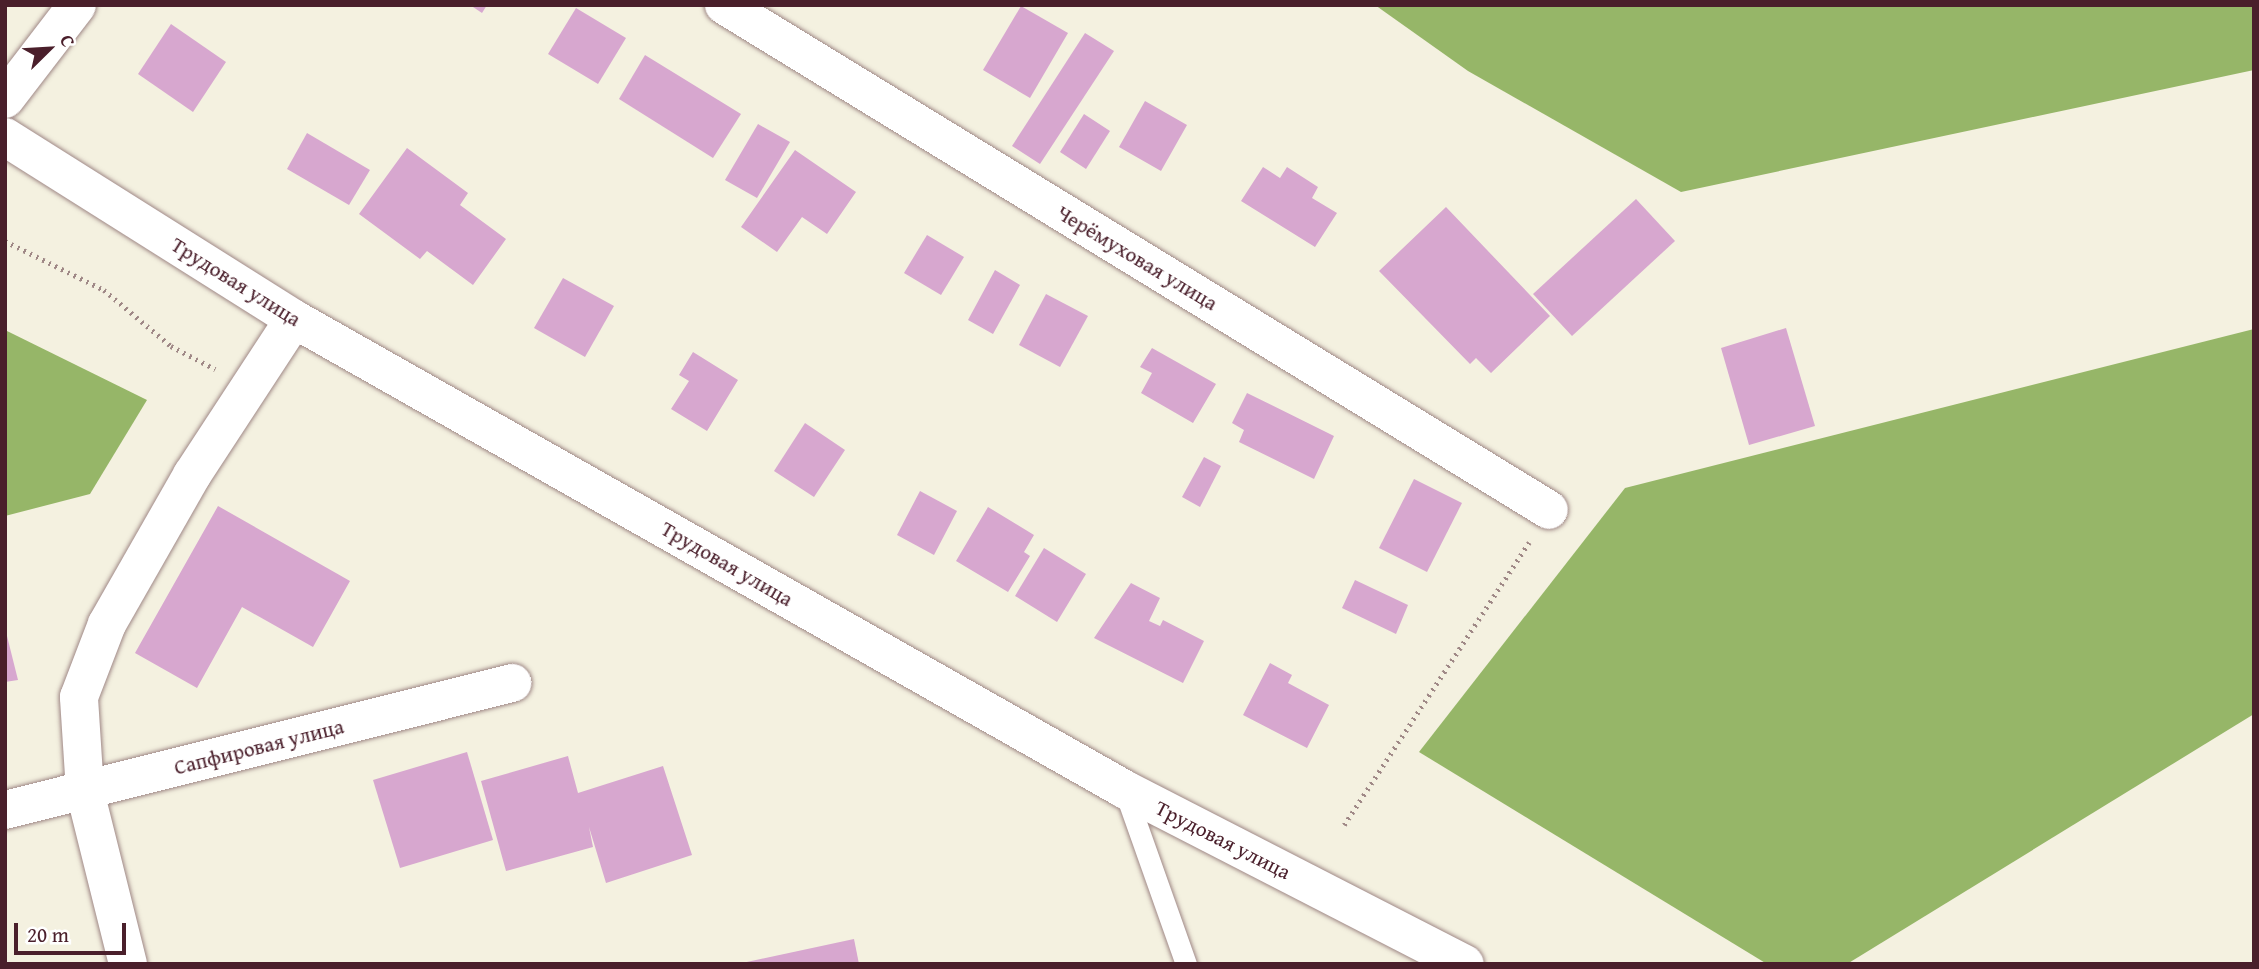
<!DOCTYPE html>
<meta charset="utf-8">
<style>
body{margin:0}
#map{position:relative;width:2259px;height:969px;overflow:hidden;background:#f4f1e0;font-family:"Gentium Book Plus",serif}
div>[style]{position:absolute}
.forest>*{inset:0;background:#96b668}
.building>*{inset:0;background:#d7a7cf}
.path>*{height:4.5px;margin-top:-2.25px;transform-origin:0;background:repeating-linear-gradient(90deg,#9f8886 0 2px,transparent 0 7px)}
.roads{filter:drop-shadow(0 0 2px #9f8886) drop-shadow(0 0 2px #9f8886)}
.service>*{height:21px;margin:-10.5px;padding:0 10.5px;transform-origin:10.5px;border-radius:10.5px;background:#fff}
.minor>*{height:38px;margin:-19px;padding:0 19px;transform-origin:19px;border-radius:19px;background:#fff}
.primary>*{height:38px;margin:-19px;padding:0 19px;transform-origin:19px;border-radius:19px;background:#fff}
span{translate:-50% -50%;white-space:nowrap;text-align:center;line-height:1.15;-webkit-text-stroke:5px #fff;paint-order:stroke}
.street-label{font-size:21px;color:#4a1f2b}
.frame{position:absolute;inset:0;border:7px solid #4a1f2b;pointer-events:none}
.north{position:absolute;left:14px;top:14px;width:70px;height:70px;-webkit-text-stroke:5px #fff;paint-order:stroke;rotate:66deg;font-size:19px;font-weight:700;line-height:28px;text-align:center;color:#4a1f2b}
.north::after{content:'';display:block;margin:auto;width:24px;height:32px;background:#4a1f2b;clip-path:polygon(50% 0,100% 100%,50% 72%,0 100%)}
.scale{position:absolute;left:14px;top:923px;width:112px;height:32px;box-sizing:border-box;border:4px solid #4a1f2b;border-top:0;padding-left:9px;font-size:21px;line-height:24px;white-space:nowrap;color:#4a1f2b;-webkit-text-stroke:5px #fff;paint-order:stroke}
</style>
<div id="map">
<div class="forest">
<div style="clip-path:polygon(1375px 5px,2254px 5px,2254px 70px,1681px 192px,1468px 71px)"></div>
<div style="clip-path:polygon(2254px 329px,2254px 714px,1847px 964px,1767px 964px,1419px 752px,1625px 488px)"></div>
<div style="clip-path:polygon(5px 330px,147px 400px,90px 494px,5px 516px)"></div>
</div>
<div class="building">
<div style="clip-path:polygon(470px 5px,487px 5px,482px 13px)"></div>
<div style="clip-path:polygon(1021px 6px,1068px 33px,1030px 98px,983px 70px)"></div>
<div style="clip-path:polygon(576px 8px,626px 38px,598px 84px,548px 54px)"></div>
<div style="clip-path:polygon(171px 24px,226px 62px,193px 112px,138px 74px)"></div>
<div style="clip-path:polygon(1085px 33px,1114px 51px,1040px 164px,1012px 146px)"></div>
<div style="clip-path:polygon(645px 55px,741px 114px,713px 158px,619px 99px)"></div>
<div style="clip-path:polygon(1145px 101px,1187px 125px,1161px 171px,1119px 147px)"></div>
<div style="clip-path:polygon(1084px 114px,1110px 131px,1086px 169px,1060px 152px)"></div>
<div style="clip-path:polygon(758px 124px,790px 142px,757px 198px,725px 180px)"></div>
<div style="clip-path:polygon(307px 133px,370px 170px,349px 205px,287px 169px)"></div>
<div style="clip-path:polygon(407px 148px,468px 193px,460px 205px,506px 239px,473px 285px,427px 251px,420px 259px,359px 214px)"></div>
<div style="clip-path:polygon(795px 150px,856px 192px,827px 234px,802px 217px,777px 252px,741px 227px)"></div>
<div style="clip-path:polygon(1263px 167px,1280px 178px,1287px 167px,1318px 187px,1312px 198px,1337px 213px,1315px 247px,1241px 201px)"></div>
<div style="clip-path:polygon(1636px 199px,1675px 241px,1572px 336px,1533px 294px)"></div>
<div style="clip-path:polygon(1446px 207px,1550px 316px,1491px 373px,1476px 358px,1470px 364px,1379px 271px)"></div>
<div style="clip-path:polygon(927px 235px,964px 257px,941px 295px,904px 273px)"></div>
<div style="clip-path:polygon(995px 270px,1020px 285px,993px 334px,968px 320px)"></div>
<div style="clip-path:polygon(563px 278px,614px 306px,585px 357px,534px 328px)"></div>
<div style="clip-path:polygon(1046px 294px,1088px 316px,1060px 367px,1019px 345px)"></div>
<div style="clip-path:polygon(1786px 328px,1815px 426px,1749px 445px,1721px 348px)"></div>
<div style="clip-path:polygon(1152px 348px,1216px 384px,1193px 423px,1141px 393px,1152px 373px,1140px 367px)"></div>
<div style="clip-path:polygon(693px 352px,738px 380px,707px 431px,671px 409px,689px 381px,679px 375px)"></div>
<div style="clip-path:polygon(1247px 393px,1334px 436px,1314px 479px,1239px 442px,1244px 430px,1232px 423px)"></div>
<div style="clip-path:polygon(805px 423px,845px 450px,814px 497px,774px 471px)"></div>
<div style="clip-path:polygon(1204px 457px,1221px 466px,1200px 507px,1182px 497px)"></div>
<div style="clip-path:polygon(1414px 479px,1462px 503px,1427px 572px,1379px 548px)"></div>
<div style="clip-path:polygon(920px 491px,957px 511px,934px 555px,897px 535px)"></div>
<div style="clip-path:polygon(218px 506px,350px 581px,313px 647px,242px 607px,197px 688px,135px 653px)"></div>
<div style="clip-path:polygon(988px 507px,1034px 535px,1024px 552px,1030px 556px,1008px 592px,956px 561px)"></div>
<div style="clip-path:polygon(1044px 548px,1086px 574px,1057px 622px,1015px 596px)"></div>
<div style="clip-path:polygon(1355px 580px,1408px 605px,1396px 634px,1342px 608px)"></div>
<div style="clip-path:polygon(1131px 583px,1160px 598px,1149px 621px,1160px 626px,1163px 620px,1204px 641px,1183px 683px,1094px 638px)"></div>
<div style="clip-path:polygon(5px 628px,18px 680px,5px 682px)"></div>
<div style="clip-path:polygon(1270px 663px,1292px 675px,1288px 683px,1329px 705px,1307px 748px,1243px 715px)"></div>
<div style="clip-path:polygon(467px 752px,493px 840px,400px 868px,373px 780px)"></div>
<div style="clip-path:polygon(568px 756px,578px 793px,663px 766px,692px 855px,606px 883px,589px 827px,593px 847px,506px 871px,481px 781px)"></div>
<div style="clip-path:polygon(854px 939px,859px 964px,742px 964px,742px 963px)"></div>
</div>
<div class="path">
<div style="left:5px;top:241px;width:110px;rotate:26.3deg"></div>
<div style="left:104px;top:290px;width:87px;rotate:39.9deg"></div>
<div style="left:171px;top:346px;width:50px;rotate:27.6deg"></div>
<div style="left:1344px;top:825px;width:338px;rotate:-56.8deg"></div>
</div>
<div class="roads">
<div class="service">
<div style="left:1124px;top:789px;width:186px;rotate:70.5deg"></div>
</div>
<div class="minor">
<div style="left:724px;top:5px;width:967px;rotate:31.47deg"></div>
<div style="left:5px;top:99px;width:118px;rotate:-52.5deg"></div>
<div style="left:5px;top:810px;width:523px;rotate:-14.06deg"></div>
<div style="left:128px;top:964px;width:178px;rotate:-104deg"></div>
<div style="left:85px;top:791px;width:94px;rotate:-93.7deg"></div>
<div style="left:79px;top:697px;width:78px;rotate:-69deg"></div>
<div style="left:107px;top:624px;width:172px;rotate:-60.3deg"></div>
<div style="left:192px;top:475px;width:186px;rotate:-56.8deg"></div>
</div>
<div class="primary">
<div style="left:5px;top:137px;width:342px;rotate:32.2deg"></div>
<div style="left:294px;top:319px;width:954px;rotate:29.52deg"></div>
<div style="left:1124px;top:789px;width:383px;rotate:27.2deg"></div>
</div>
</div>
<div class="street-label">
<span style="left:1137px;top:258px;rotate:31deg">Черёмуховая улица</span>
<span style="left:236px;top:282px;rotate:32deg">Трудовая улица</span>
<span style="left:727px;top:564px;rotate:30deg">Трудовая улица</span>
<span style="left:259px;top:747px;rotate:-14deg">Сапфировая улица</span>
<span style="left:1223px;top:840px;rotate:27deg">Трудовая улица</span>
</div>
<div class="frame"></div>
<div class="north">С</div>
<div class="scale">20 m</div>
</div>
